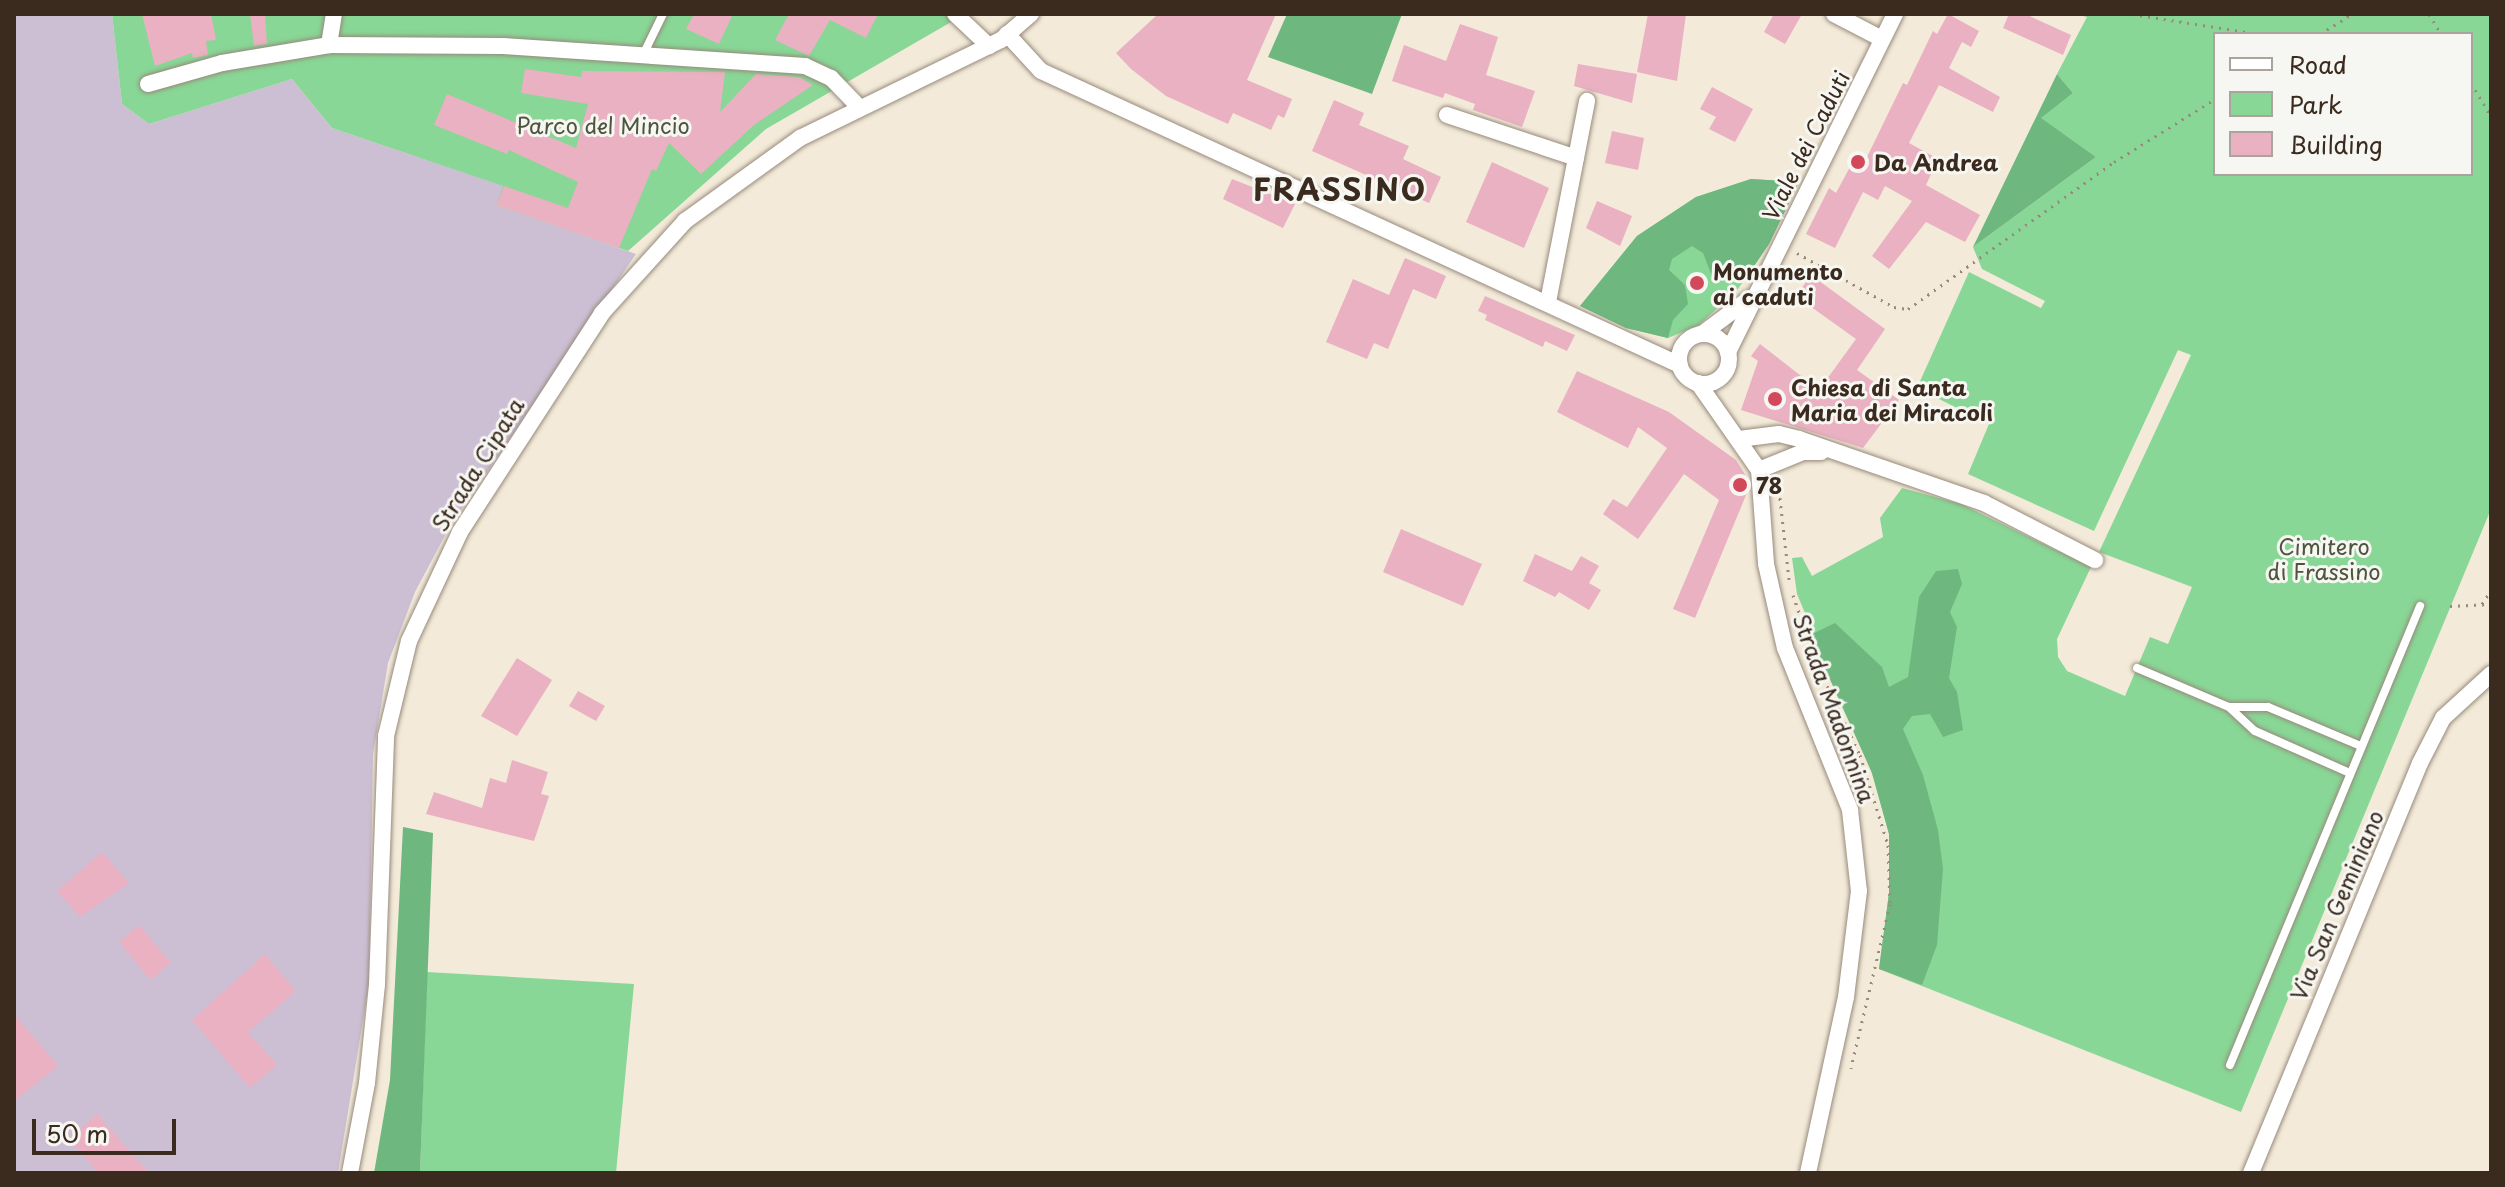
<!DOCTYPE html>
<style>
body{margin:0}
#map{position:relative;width:2505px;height:1187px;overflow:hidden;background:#f3ead9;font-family:"Playpen Sans",sans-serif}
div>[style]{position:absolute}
.industrial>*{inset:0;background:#ccbfd4}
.green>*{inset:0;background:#88d796}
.forest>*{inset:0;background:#6eb87f}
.building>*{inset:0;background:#e9b1c1}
.path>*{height:3px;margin-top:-1.5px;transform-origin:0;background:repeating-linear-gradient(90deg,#978a7c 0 2px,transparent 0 8px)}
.roads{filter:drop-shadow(0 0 2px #978a7c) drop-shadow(0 0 2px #978a7c)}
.lane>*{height:8px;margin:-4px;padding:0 4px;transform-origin:4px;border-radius:4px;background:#fff}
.street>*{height:16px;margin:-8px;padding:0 8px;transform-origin:8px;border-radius:8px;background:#fff}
.street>.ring{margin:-8px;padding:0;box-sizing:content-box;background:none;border:16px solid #fff;border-radius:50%}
.dots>*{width:22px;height:22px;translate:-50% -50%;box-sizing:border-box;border:4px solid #f6f6f2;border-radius:50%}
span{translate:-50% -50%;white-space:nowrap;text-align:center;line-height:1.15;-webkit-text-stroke:6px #f6f6f2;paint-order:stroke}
.park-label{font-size:22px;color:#4e553c}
.street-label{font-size:22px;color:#3b2a1e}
.poi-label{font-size:22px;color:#3b2a1e;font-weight:700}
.left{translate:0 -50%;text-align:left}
.district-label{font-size:30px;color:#3b2a1e;font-weight:700;letter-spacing:2px}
.frame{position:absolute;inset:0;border:16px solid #3b2a1e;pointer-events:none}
.legend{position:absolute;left:2213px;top:32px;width:260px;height:144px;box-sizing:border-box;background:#f6f6f2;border:2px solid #aba49d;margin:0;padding:10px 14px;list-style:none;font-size:24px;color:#3b2a1e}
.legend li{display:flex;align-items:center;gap:16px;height:40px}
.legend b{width:40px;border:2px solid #aba49d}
.scale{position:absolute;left:32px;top:1119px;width:144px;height:36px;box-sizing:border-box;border:4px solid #3b2a1e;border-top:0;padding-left:10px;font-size:24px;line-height:28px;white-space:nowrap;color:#3b2a1e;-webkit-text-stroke:6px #f6f6f2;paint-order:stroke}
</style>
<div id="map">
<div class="industrial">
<div style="clip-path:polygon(14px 14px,112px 14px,122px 104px,149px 124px,292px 79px,332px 128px,504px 186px,496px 205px,636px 254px,450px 526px,415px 592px,388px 663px,373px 754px,369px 983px,338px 1173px,14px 1173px)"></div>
</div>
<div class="green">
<div style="clip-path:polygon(112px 14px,965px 14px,766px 129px,628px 251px,496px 205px,503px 186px,332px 128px,292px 79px,149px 124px,122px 104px)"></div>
<div style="clip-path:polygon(evenodd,2075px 14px,2491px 14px,2491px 509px,2241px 1112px,1879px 969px,1889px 893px,1889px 834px,1872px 773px,1797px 594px,1792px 558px,1802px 557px,1812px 576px,1883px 537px,1880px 518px,1902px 488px,1961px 504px,2091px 567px,2057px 639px,2058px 657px,2067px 671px,2125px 696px,2150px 637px,2168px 644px,2192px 587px,2099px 552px,2191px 355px,2178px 350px,2094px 531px,1968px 474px,1989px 424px,1917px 388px,1969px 272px,2041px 308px,2045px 301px,1982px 269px,1973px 247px,2096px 157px,2040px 118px,2073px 93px,2057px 74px,2087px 17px,2075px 14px,2215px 34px,2471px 34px,2471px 174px,2215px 174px,2215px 34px)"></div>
<div style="clip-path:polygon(1751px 179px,1799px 182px,1769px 244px,1738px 289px,1699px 325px,1668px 338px,1626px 328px,1580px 306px,1637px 236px,1696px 197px)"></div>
<div style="clip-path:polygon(427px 972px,634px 984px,616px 1173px,420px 1173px)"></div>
</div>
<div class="forest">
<div style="clip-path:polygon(1287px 14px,1402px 14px,1372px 94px,1268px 57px)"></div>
<div style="clip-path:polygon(2057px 74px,2073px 93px,2041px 118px,2096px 157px,1973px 247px)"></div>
<div style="clip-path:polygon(1751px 179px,1799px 182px,1769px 244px,1744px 281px,1713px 279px,1703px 253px,1692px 246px,1672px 259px,1669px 270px,1685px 285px,1688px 304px,1673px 320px,1668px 338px,1626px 328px,1580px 306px,1637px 236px,1696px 197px)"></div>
<div style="clip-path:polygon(1958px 569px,1962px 584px,1950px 612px,1957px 627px,1949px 678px,1957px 692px,1963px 730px,1943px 737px,1930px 714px,1912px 716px,1903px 729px,1923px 775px,1938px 830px,1943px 869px,1937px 945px,1922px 985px,1879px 969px,1889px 893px,1889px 834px,1872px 773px,1810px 635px,1835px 623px,1882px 667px,1889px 687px,1908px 677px,1919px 597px,1936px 571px)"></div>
<div style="clip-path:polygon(403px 827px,433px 833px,420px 1173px,374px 1173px,390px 1080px)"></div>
</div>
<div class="building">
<div style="clip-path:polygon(142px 14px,211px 14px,216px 40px,206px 41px,208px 55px,193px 58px,192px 53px,155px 66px)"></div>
<div style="clip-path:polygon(250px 14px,265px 14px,267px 44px,254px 46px)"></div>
<div style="clip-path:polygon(694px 14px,733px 14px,719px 44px,686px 29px)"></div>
<div style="clip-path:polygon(789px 14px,878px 14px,866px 38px,830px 20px,809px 56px,775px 40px)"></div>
<div style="clip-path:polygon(1158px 14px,1276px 14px,1247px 80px,1292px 99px,1284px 118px,1278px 115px,1271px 130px,1233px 113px,1228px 124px,1166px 96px,1131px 69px,1116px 53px)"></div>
<div style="clip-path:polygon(1648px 14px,1686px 14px,1677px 81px,1637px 72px)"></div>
<div style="clip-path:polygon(1774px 14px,1802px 14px,1785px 44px,1764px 32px)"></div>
<div style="clip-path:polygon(1948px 14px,1979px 31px,1971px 47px,1962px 42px,1949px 68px,2000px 97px,1993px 112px,1939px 85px,1909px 143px,1938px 159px,1926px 185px,1980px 215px,1965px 242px,1926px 222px,1889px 269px,1872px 256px,1912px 201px,1885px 186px,1878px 200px,1863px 192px,1835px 248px,1806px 234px,1829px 188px,1836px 193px,1858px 152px,1867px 157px,1903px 83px,1907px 85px,1933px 31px,1937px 34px)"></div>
<div style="clip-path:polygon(2009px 14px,2025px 14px,2071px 35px,2063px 55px,2003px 28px)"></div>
<div style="clip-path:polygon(1460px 24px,1498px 37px,1486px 75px,1535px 91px,1522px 127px,1473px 110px,1475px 104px,1445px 93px,1443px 98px,1392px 81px,1404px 45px,1446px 61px)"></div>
<div style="clip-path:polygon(1578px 64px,1637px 74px,1632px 103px,1574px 86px)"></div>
<div style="clip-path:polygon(525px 69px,581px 77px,582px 71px,725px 72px,720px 112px,756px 74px,799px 77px,813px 85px,754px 125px,701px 174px,669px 143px,656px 171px,652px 169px,619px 248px,496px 205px,504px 186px,568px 208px,578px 182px,509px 150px,507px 154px,434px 125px,447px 94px,576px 148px,588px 104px,521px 93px)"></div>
<div style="clip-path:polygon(1712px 87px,1753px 109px,1735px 142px,1709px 129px,1716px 117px,1700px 109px)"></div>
<div style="clip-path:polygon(1334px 100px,1364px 113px,1359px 125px,1409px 146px,1403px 159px,1441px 177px,1429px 203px,1312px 151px)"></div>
<div style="clip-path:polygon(1612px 131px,1644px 138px,1638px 170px,1605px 163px)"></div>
<div style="clip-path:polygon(1492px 162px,1549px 188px,1524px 248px,1466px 222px)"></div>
<div style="clip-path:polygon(1232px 179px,1295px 204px,1283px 228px,1223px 199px)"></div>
<div style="clip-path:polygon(1597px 201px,1632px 216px,1620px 246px,1586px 228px)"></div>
<div style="clip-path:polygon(1405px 258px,1446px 276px,1436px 299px,1413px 289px,1388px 349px,1374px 343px,1367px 359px,1326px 342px,1353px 279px,1389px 295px)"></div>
<div style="clip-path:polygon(1811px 275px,1885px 329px,1857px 370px,1899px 400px,1863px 448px,1741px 410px,1758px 361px,1751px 356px,1760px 344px,1819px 390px,1856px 339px,1796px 296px)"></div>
<div style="clip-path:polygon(1485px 296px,1575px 335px,1567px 351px,1545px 341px,1543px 347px,1485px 320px,1487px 315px,1478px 311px)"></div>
<div style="clip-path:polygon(1577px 371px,1669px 412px,1736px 460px,1746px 476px,1749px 488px,1695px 618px,1673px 609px,1719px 500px,1684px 474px,1638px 539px,1603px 514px,1613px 499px,1627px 507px,1667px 448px,1638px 427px,1628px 448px,1557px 412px)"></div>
<div style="clip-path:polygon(1401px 529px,1482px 564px,1463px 606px,1383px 572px)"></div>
<div style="clip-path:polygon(1535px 554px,1572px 571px,1581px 556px,1599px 566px,1589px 583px,1601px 590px,1589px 610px,1559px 592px,1555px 597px,1523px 581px)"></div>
<div style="clip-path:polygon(517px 658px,552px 680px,517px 736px,481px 716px)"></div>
<div style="clip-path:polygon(578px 691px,605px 706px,596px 721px,569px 706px)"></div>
<div style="clip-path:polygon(512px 760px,548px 772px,541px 794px,549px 796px,534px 841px,426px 814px,434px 792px,482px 808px,490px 778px,506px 783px)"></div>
<div style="clip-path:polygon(102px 852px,129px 883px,80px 917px,57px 891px)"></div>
<div style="clip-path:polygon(139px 925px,171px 963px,150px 980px,119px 942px)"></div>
<div style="clip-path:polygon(265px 954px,296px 991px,248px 1032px,277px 1065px,250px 1088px,192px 1020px)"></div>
<div style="clip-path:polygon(14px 1014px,58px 1066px,14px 1101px)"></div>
<div style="clip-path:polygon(97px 1114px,149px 1173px,98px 1173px,69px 1139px)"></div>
</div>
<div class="path">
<div style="left:2132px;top:14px;width:130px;rotate:8.9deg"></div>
<div style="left:2429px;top:14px;width:23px;rotate:59deg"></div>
<div style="left:2320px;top:34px;width:38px;rotate:-32deg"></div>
<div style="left:2471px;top:83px;width:39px;rotate:59deg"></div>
<div style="left:1797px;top:253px;width:111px;rotate:29.1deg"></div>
<div style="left:1894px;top:307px;width:14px;rotate:8deg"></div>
<div style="left:1908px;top:309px;width:253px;rotate:-35.5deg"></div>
<div style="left:2114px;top:162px;width:119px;rotate:-32deg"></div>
<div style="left:1779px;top:490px;width:90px;rotate:83.6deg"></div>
<div style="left:1793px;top:595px;width:73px;rotate:70.8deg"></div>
<div style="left:1817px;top:664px;width:101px;rotate:64.7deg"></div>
<div style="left:1860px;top:755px;width:94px;rotate:72.7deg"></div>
<div style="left:1888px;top:845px;width:59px;rotate:88.1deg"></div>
<div style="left:1890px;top:904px;width:169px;rotate:103.4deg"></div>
<div style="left:2482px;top:604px;width:17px;rotate:-57deg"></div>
<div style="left:2450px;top:606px;width:41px;rotate:-2.8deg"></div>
</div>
<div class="roads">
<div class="lane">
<div style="left:643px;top:55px;width:46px;rotate:-64deg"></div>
<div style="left:2137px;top:668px;width:100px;rotate:23deg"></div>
<div style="left:2229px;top:707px;width:35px;rotate:43deg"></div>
<div style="left:2255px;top:731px;width:104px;rotate:23.9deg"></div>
<div style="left:2230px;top:707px;width:38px"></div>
<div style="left:2268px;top:707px;width:101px;rotate:22.8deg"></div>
<div style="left:2230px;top:1065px;width:497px;rotate:-67.5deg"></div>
</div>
<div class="street">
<div style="left:955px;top:14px;width:47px;rotate:43.3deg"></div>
<div style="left:1834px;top:14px;width:54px;rotate:27.5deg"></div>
<div style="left:1007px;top:34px;width:50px;rotate:47.4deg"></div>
<div style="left:1041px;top:71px;width:703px;rotate:24.71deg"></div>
<div style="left:329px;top:45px;width:31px;rotate:-81deg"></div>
<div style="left:148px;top:84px;width:77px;rotate:-15.8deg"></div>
<div style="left:222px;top:63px;width:109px;rotate:-9.5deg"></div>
<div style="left:329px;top:45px;width:174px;rotate:0.3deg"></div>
<div style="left:503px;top:46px;width:303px;rotate:3.8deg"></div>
<div style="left:805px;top:66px;width:29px;rotate:25deg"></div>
<div style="left:831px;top:78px;width:40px;rotate:46deg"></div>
<div style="left:1447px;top:115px;width:136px;rotate:18.4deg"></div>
<div style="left:1548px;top:302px;width:205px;rotate:-79deg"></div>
<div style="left:1702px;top:334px;width:59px;rotate:-36.7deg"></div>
<div class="ring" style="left:1679px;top:334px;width:34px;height:34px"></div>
<div style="left:1728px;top:352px;width:377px;rotate:-63.7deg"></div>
<div style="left:1698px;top:383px;width:106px;rotate:55deg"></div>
<div style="left:1759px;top:470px;width:94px;rotate:85.7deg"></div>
<div style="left:1766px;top:564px;width:86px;rotate:77.3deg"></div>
<div style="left:1785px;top:648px;width:175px;rotate:68.1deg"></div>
<div style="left:1850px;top:810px;width:81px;rotate:83.7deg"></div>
<div style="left:1859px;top:891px;width:107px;rotate:97deg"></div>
<div style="left:1846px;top:997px;width:180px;rotate:102.2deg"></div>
<div style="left:1739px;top:439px;width:40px;rotate:-7.1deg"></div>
<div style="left:1779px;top:434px;width:21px;rotate:14deg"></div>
<div style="left:1799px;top:439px;width:196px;rotate:19.1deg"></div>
<div style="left:1984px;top:503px;width:125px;rotate:27.2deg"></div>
<div style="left:1759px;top:470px;width:48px;rotate:-22.2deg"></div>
<div style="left:1803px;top:452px;width:18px"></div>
<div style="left:350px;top:1173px;width:92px;rotate:-79.3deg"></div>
<div style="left:367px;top:1083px;width:99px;rotate:-84.2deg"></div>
<div style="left:377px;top:985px;width:249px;rotate:-87.9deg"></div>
<div style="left:386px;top:736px;width:98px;rotate:-76.4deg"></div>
<div style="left:409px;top:641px;width:120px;rotate:-64.9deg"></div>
<div style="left:460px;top:532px;width:261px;rotate:-57deg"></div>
<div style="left:602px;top:313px;width:124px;rotate:-47.9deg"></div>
<div style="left:685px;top:221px;width:142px;rotate:-35.8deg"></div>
<div style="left:800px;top:138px;width:224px;rotate:-26deg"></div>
<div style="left:1001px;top:40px;width:40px;rotate:-41deg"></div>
<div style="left:2251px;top:1173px;width:443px;rotate:-67.6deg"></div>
<div style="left:2420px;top:763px;width:51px;rotate:-62.9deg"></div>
<div style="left:2443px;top:718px;width:65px;rotate:-42.5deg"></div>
</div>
</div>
<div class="dots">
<div style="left:1858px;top:162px;background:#d1495b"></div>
<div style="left:1697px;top:283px;background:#d1495b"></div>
<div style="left:1775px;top:399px;background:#d1495b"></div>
<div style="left:1740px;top:485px;background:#d1495b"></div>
</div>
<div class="park-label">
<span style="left:603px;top:125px">Parco del Mincio</span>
<span style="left:2324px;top:558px">Cimitero<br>di Frassino</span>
</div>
<div class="street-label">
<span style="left:1805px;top:145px;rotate:-63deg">Viale dei Caduti</span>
<span style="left:477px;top:464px;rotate:-58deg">Strada Cipata</span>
<span style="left:1835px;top:708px;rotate:70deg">Strada Madonnina</span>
<span style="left:2336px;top:905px;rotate:-67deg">Via San Geminiano</span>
</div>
<div class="poi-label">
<span class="left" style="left:1874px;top:162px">Da Andrea</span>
<span class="left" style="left:1713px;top:283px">Monumento<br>ai caduti</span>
<span class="left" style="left:1791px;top:399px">Chiesa di Santa<br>Maria dei Miracoli</span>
<span class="left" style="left:1756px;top:485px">78</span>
</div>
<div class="district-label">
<span style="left:1340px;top:189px">FRASSINO</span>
</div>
<div class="frame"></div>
<ul class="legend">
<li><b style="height:10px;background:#fff"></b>Road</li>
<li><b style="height:22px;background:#88d796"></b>Park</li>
<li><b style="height:22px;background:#e9b1c1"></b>Building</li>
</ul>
<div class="scale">50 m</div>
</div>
